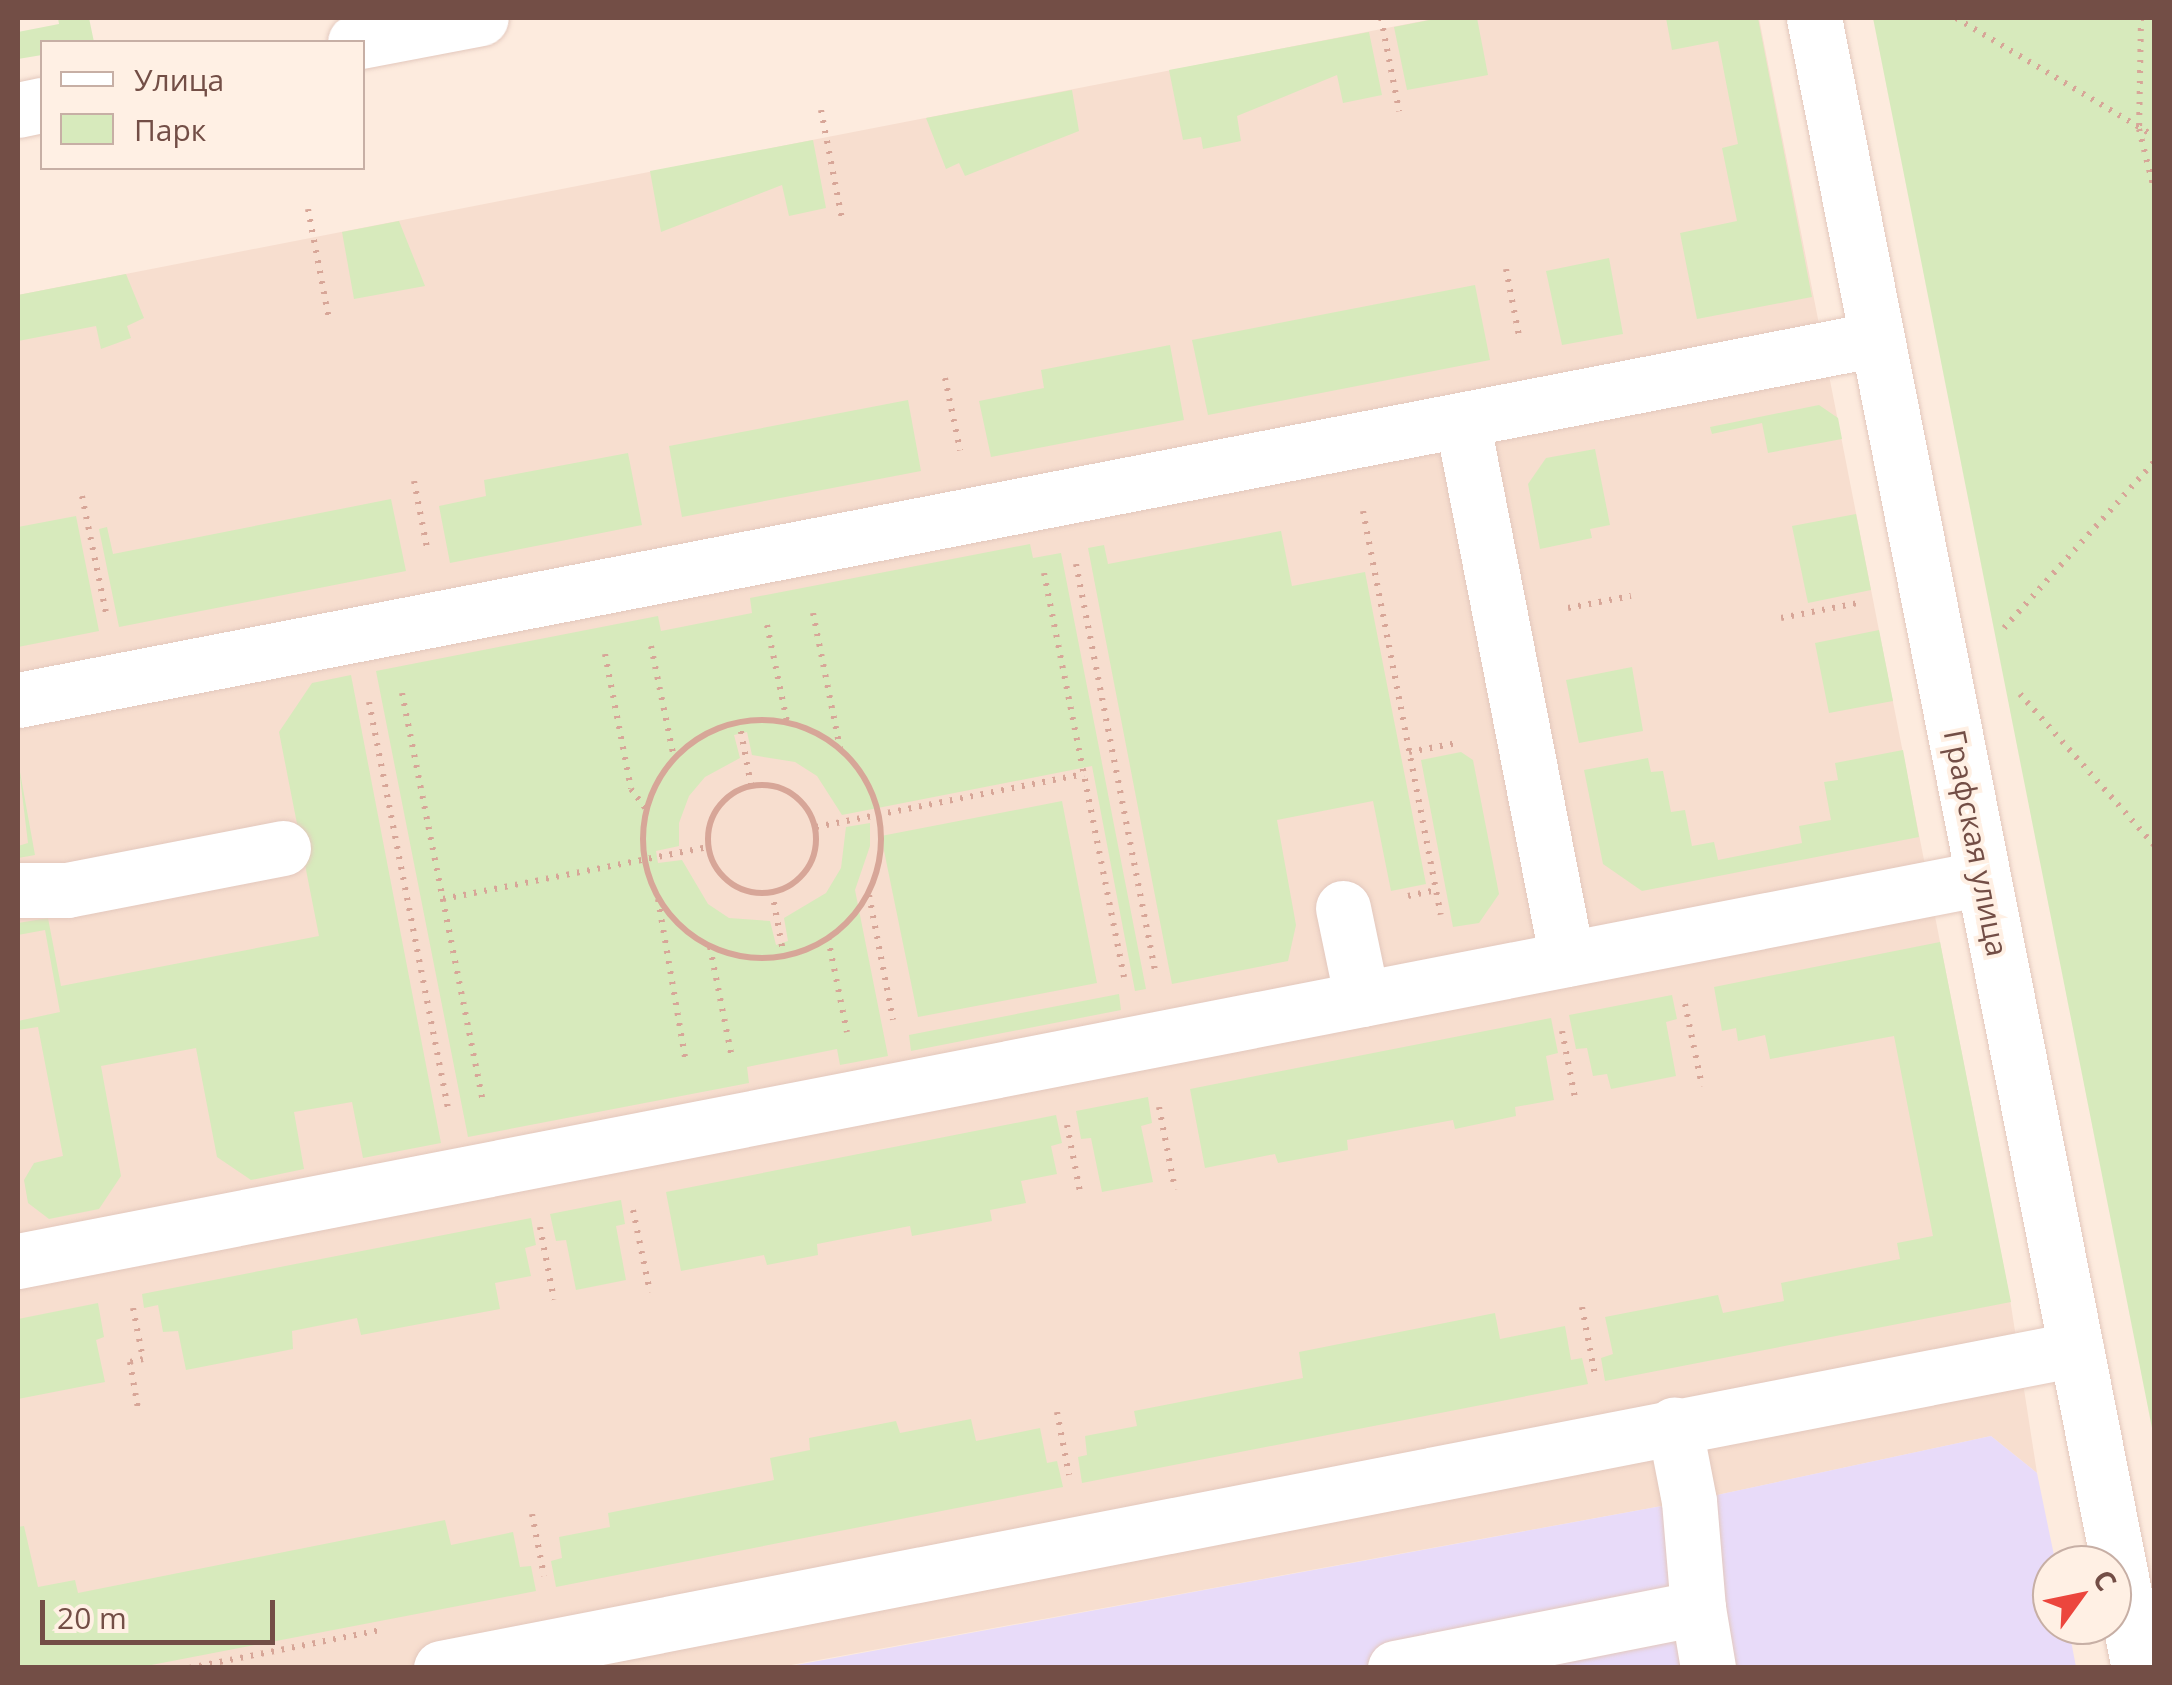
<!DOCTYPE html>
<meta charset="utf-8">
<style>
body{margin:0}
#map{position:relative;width:2172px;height:1685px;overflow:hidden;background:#fdebde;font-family:"Open Sans",sans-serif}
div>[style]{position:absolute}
.residential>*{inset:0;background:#f7decf}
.education>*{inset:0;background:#e8dbf9}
.green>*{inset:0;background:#d7eabc}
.path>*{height:6px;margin-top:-3px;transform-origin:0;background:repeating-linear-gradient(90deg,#d7a698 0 2.5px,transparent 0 10.5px)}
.path>.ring{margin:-3px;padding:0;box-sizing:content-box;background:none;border:6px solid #d7a698;border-radius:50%}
.roads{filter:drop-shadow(0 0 2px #e3c8bd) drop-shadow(0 0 2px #e3c8bd)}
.minor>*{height:55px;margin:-27.5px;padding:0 27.5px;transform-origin:27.5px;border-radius:27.5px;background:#fff}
span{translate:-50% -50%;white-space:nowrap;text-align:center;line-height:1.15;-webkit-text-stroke:8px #fff0e4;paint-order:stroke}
.street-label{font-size:30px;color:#734e46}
.frame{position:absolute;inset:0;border:20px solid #734e46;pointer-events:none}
.legend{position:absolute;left:40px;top:40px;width:325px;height:130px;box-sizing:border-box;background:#fff0e4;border:2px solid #c7afa5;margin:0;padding:12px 18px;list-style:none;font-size:30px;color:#734e46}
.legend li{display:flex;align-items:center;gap:20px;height:50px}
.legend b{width:50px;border:2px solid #c7afa5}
.north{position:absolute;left:2032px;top:1545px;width:100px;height:100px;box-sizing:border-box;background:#fff0e4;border:2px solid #c7afa5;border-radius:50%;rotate:57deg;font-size:28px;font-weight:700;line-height:40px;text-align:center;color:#734e46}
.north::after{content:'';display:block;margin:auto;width:35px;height:45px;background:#ec463d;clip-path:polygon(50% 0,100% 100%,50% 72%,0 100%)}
.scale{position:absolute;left:40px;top:1600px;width:235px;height:45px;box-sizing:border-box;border:5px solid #734e46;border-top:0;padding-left:12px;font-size:30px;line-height:35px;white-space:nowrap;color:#734e46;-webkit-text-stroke:8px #fff0e4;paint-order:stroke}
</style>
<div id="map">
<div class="residential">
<div style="clip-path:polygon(1438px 18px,1759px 18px,2010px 1299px,2037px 1473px,1991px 1436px,1689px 1501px,780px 1667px,18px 1668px,18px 295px)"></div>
</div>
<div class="education">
<div style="clip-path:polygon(1991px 1436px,2037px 1473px,2056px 1565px,2052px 1625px,2068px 1625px,2076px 1667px,780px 1668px,1689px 1501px)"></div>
</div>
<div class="green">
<div style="clip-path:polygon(58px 18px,89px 18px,94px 42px,42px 42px,42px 55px,18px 59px,18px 32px,59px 24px)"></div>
<div style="clip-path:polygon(1440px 18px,1477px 18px,1488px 75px,1407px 90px,1394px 27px)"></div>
<div style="clip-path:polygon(1666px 18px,1758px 18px,1812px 297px,1697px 319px,1680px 233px,1737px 221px,1722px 148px,1738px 144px,1718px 41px,1672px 50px)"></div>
<div style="clip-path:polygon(1873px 18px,2154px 18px,2154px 1438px)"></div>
<div style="clip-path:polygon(1369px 32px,1382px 95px,1343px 103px,1337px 75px,1237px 116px,1241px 141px,1203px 149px,1201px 137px,1183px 140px,1169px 70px)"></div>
<div style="clip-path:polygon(1072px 90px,1079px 131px,965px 176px,959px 163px,946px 169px,926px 118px)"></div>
<div style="clip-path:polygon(813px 140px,826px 208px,789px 216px,782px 185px,661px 232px,650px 171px)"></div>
<div style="clip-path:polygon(399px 221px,425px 286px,354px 299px,342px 232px)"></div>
<div style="clip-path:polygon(1609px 258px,1623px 334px,1562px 345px,1546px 271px)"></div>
<div style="clip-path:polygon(126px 274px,144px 318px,127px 326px,131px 338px,101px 349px,96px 326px,18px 341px,18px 295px)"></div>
<div style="clip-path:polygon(1475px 285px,1490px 360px,1208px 415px,1192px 340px)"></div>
<div style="clip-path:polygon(1170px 345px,1184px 420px,991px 457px,979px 401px,1044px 388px,1041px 370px)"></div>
<div style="clip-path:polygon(908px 400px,921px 471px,682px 517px,669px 446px)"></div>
<div style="clip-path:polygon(1819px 405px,1838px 418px,1842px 439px,1768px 453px,1762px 423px,1712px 434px,1710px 427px)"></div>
<div style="clip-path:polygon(1595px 449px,1610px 525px,1590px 529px,1592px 538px,1540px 549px,1528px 484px,1546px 458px)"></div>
<div style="clip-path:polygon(628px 453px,642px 525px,450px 563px,439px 506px,486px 496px,484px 480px)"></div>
<div style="clip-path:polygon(391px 499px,406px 571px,119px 627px,99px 529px,107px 527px,113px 554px)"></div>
<div style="clip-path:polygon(1856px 514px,1871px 590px,1808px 603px,1792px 526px)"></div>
<div style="clip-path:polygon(76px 516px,99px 631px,18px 647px,18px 527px)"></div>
<div style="clip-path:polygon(1281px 531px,1292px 586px,1365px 572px,1426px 884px,1391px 891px,1373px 801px,1277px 820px,1296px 925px,1288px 961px,1172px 984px,1088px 548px,1104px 545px,1108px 564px)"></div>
<div style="clip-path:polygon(1030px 544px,1033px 558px,1061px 553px,1146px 989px,1135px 991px,1092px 766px,842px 815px,817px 776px,795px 762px,752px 755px,747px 732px,734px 735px,740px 758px,705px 777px,689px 796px,679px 823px,679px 846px,656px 851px,658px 863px,682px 860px,708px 904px,729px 918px,770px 921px,776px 945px,788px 941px,784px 918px,826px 893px,841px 868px,846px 827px,870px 823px,870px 846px,855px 890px,888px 1056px,840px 1065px,837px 1049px,747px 1067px,749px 1083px,468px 1137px,376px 671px,658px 616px,661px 631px,752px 613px,750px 598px)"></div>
<div style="clip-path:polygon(1879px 630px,1893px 701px,1829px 713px,1815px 643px)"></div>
<div style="clip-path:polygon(1632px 667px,1643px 731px,1579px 743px,1566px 680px)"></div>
<div style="clip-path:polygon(351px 675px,441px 1143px,363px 1158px,352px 1102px,294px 1112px,304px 1169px,251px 1180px,217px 1157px,196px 1048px,101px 1066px,121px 1176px,99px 1209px,49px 1219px,28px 1203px,24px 1180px,34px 1163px,63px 1156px,38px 1027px,18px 1030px,18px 1021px,60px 1012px,45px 930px,18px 935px,18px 923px,48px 918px,61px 986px,319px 936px,279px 732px,312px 683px)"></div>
<div style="clip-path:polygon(1903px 750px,1919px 837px,1642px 891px,1603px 864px,1584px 770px,1648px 758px,1651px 772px,1663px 771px,1671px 812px,1685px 810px,1692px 846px,1714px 842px,1718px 860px,1802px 843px,1799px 826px,1831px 820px,1824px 782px,1838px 780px,1835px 763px)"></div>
<div style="clip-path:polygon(1461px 752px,1473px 760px,1499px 894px,1479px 923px,1453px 927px,1421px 760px)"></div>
<div style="clip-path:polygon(18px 761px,35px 855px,18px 858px,18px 846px,28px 843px)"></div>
<div style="clip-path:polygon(1062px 801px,1097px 983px,918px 1017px,881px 836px)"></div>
<div style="clip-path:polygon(1940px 942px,2011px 1302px,1605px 1381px,1601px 1358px,1613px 1354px,1605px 1317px,1718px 1295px,1723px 1313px,1784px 1301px,1781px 1283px,1900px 1259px,1897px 1243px,1933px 1236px,1894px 1036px,1770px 1059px,1765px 1035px,1738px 1041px,1736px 1028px,1722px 1031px,1714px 987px)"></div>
<div style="clip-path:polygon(1119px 994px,1121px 1010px,911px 1051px,909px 1035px)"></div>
<div style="clip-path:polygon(1672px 995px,1677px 1019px,1666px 1022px,1676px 1076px,1611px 1089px,1607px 1074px,1593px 1076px,1587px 1048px,1576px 1049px,1569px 1015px)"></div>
<div style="clip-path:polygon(1551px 1018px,1558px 1053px,1546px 1056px,1554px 1100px,1515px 1107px,1516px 1116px,1455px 1129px,1453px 1120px,1347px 1140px,1348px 1150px,1278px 1163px,1275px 1154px,1205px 1168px,1190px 1089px)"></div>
<div style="clip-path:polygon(1148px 1097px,1152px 1123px,1141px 1126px,1153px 1182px,1102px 1192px,1091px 1138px,1081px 1139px,1076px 1111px)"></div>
<div style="clip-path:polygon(1056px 1115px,1062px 1143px,1051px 1146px,1057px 1174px,1021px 1181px,1026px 1203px,990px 1210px,992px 1221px,912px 1236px,910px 1226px,817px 1244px,818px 1255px,767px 1265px,764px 1255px,681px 1271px,666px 1192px)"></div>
<div style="clip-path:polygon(621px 1200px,625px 1224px,616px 1226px,626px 1280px,576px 1290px,566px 1240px,556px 1241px,550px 1214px)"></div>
<div style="clip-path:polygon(531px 1218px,536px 1245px,525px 1248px,531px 1276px,495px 1283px,500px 1309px,361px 1335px,357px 1318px,292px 1331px,293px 1349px,186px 1370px,178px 1331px,163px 1332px,158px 1305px,144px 1308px,142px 1294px)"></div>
<div style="clip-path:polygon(98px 1303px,104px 1337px,96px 1340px,105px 1382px,18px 1399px,18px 1319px)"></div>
<div style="clip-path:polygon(1495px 1313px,1500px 1339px,1565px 1326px,1571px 1360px,1582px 1358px,1588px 1384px,1082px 1483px,1078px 1457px,1087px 1455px,1085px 1436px,1137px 1426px,1134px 1411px,1303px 1378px,1299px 1352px)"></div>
<div style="clip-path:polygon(971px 1419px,976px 1441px,1040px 1428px,1047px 1463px,1057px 1461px,1063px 1487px,556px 1587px,551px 1561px,562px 1558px,559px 1537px,610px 1527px,608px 1513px,774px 1480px,770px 1458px,810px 1450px,809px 1438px,896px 1421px,900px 1433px)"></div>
<div style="clip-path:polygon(445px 1520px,451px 1545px,513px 1532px,520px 1567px,531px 1566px,536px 1591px,141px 1667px,18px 1667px,18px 1527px,24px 1526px,38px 1587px,75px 1580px,78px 1593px)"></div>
</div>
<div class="path">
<div style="left:1381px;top:18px;width:95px;rotate:79deg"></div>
<div style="left:1956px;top:18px;width:230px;rotate:30.8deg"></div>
<div style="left:2141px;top:18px;width:111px;rotate:91deg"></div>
<div style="left:2139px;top:129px;width:62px;rotate:76deg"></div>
<div style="left:821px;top:110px;width:111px;rotate:79.1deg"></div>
<div style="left:308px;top:209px;width:112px;rotate:79.2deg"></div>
<div style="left:1506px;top:269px;width:73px;rotate:79deg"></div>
<div style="left:945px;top:378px;width:74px;rotate:78.2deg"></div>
<div style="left:414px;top:481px;width:73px;rotate:79deg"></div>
<div style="left:82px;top:496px;width:119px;rotate:78.4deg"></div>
<div style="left:1363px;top:511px;width:411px;rotate:79.1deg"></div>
<div style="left:1076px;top:564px;width:413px;rotate:79deg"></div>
<div style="left:1044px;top:573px;width:412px;rotate:78.8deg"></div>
<div style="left:1568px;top:608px;width:64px;rotate:-10.8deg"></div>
<div style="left:813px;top:613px;width:138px;rotate:78.7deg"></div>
<div style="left:1781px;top:618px;width:78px;rotate:-11deg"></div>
<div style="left:767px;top:625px;width:99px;rotate:78.3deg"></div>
<div style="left:2004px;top:628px;width:224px;rotate:-47.9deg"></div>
<div style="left:651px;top:646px;width:114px;rotate:78.4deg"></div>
<div style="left:605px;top:654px;width:137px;rotate:79.1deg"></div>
<div style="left:631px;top:789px;width:25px;rotate:53deg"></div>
<div style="left:402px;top:693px;width:418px;rotate:78.8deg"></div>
<div style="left:2020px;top:694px;width:202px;rotate:48.4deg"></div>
<div style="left:369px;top:702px;width:413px;rotate:79deg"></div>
<div class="ring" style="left:643px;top:720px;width:232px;height:232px"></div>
<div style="left:739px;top:721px;width:65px;rotate:79.4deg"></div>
<div style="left:1409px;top:752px;width:49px;rotate:-10.6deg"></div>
<div class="ring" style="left:708px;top:785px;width:102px;height:102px"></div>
<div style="left:816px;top:827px;width:273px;rotate:-11.2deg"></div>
<div style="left:772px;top:892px;width:66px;rotate:79.5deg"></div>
<div style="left:869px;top:895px;width:127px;rotate:79.1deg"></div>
<div style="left:1408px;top:896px;width:29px;rotate:-12deg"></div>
<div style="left:443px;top:899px;width:270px;rotate:-11.1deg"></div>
<div style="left:658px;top:899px;width:166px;rotate:80.3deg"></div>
<div style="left:828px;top:938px;width:96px;rotate:78.6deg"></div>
<div style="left:710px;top:947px;width:108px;rotate:78.8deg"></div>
<div style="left:1685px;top:1004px;width:84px;rotate:78.3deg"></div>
<div style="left:1562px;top:1031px;width:73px;rotate:79deg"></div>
<div style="left:1159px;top:1107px;width:84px;rotate:79deg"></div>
<div style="left:1067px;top:1125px;width:73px;rotate:79deg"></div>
<div style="left:633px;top:1210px;width:84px;rotate:78.3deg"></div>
<div style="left:540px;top:1227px;width:74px;rotate:79.1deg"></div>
<div style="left:1582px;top:1307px;width:69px;rotate:79.2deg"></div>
<div style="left:133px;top:1308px;width:52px;rotate:78.9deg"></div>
<div style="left:143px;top:1359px;width:13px;rotate:167deg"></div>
<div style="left:130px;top:1362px;width:48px;rotate:80.3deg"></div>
<div style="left:1057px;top:1412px;width:64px;rotate:79.2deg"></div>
<div style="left:532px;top:1514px;width:63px;rotate:79deg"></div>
<div style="left:189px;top:1668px;width:196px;rotate:-11.2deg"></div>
</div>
<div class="roads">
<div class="minor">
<div style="left:1814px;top:18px;width:1682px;rotate:78.86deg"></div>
<div style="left:355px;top:42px;width:128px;rotate:-10.8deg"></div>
<div style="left:18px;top:110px;width:25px;rotate:-12deg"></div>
<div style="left:1462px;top:420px;width:549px;rotate:78.98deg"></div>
<div style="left:18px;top:700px;width:1894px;rotate:-10.99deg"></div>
<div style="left:18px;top:890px;width:49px"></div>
<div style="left:67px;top:890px;width:220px;rotate:-11deg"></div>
<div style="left:1343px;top:908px;width:93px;rotate:78.2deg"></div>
<div style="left:18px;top:1261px;width:2002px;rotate:-11.03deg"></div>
<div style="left:1698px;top:1608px;width:61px;rotate:80.5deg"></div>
<div style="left:441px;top:1668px;width:1666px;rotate:-11.04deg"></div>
<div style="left:1395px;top:1668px;width:309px;rotate:-11.2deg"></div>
<div style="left:1698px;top:1608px;width:107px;rotate:-94.8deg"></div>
<div style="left:1689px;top:1501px;width:78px;rotate:-101deg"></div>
</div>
</div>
<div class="street-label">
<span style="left:1976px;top:843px;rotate:79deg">Графская улица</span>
</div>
<div class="frame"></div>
<ul class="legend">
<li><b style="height:12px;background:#fff"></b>Улица</li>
<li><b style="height:28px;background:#d7eabc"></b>Парк</li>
</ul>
<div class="north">С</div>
<div class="scale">20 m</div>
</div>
